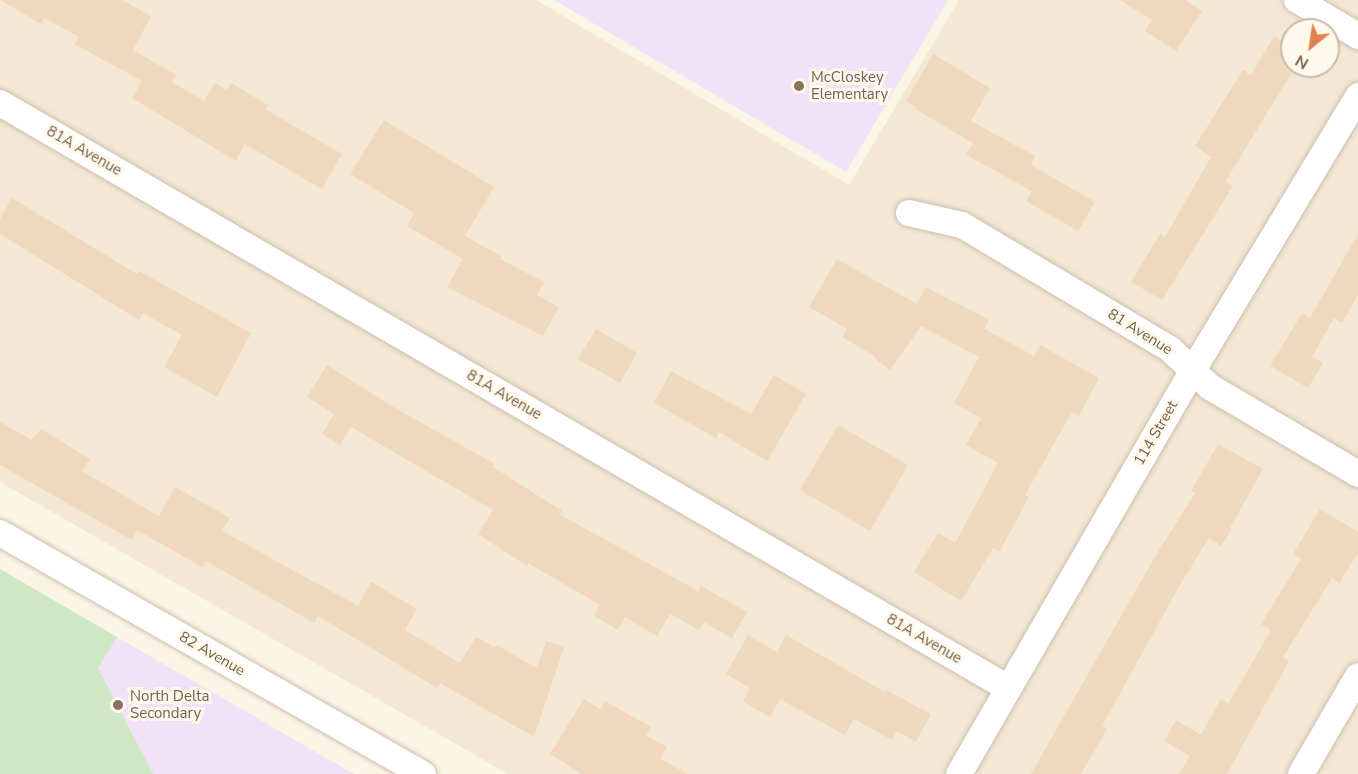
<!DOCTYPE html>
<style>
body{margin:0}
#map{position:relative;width:1358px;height:774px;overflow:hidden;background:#fbf5e5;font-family:"Nunito Sans",sans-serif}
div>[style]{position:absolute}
.residential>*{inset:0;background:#f3e8d4}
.education>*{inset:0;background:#f2e2f8}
.green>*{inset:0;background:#cee8c4}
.building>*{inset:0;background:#f0d8be}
.roads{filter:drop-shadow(0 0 2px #cdbeac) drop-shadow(0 0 2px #cdbeac)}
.minor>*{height:26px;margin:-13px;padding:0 13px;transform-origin:13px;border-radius:13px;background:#fff}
.dots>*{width:16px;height:16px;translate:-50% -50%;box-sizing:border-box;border:3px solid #fef9eb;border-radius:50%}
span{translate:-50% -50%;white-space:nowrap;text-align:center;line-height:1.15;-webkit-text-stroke:6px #fef9eb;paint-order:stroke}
.education-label{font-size:15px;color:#785e54}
.left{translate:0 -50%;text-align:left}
.street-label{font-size:15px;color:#735e4b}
.north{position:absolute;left:1280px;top:18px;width:60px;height:60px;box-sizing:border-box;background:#fef9eb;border:2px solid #c6bbab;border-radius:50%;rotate:210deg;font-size:16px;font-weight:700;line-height:24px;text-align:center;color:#735e4b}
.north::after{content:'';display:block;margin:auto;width:21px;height:27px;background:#e1814f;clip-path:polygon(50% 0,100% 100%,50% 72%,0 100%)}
</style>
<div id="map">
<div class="residential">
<div style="clip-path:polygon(evenodd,0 0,536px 0,849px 185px,959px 0,1358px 0,1358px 774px,508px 774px,0 482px,0 0,1292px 30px,1328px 30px,1328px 66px,1292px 66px,1292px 30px)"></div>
</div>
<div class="education">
<div style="clip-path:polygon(554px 0,948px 0,846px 172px)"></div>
<div style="clip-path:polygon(0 569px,117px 637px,354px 774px,0 774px)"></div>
</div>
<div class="green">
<div style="clip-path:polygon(0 569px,117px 637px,98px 668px,153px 774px,0 774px)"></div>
</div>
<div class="building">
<div style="clip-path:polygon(0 0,122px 0,151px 16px,133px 50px,176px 75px,172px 82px,204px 101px,215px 83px,227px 90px,231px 83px,268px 105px,265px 109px,342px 154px,322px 189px,245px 144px,236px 161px,132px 98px,142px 81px,74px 44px,79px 37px,44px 18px,41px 24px)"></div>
<div style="clip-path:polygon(1120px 0,1185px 0,1202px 11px,1176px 51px,1145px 31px,1152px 20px)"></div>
<div style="clip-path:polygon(1274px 36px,1292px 46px,1292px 72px,1225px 182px,1233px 186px,1162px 300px,1131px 282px,1160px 234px,1165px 237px,1211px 157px,1195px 146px,1243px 70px,1251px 75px)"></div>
<div style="clip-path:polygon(933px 54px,990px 88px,971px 121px,1035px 156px,1031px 165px,1095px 202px,1078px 231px,1026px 201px,1032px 191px,966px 155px,973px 143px,915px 109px,916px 107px,906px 101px)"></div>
<div style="clip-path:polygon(384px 120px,494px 187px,465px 236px,502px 257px,500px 259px,544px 282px,537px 295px,559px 307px,543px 336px,447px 287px,463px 259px,407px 226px,414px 213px,350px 174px)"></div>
<div style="clip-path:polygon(12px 198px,137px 274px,139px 271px,251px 333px,217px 397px,164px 367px,182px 335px,143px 313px,139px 320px,0 234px,0 219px)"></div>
<div style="clip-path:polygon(1358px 234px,1358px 295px,1342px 323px,1334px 318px,1312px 357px,1323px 363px,1308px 388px,1270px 366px,1302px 313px,1310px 318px)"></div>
<div style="clip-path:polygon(837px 259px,917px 304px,926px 287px,989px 320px,984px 329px,1034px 356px,1040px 345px,1099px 378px,1079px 416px,1072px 412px,1025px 495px,1029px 497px,1000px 551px,993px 548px,961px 601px,914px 572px,938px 533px,955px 543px,998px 463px,966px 445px,981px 418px,954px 403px,979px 357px,921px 326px,890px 370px,874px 358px,875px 356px,842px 337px,847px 329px,809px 307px)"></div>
<div style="clip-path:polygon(596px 329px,637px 353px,620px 383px,578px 359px)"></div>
<div style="clip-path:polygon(327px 365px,395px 408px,495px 464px,493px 467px,562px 511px,559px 514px,698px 591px,701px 586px,747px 612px,732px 638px,704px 622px,699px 630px,670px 614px,657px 636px,625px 617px,618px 630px,594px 616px,600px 605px,528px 563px,527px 566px,478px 534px,493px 510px,351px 427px,340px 445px,322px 434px,334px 414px,307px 397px)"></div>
<div style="clip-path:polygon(671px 371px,751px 414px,774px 375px,806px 394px,767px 461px,719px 432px,716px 438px,654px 403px)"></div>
<div style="clip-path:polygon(0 422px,32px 440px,41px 429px,90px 459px,82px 471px,159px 516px,175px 487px,230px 518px,222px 531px,358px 606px,371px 582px,417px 609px,405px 630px,460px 663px,476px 637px,494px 647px,496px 645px,537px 668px,546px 641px,564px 647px,534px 737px,440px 683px,437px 688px,318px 616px,314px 623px,206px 561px,202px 567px,137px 530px,132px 540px,0 465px)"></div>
<div style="clip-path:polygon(838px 425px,908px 465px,870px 531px,800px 490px)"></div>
<div style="clip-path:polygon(1218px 444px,1263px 469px,1230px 528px,1232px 529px,1221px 546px,1209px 538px,1181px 583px,1102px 726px,1107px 729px,1081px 774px,1031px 774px,1153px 560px,1195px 493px,1191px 491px)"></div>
<div style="clip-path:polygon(1320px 509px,1358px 532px,1358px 553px,1339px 583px,1332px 578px,1283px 657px,1289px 661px,1227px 774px,1179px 774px,1190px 756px,1164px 741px,1176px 720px,1201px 735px,1221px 699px,1229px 703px,1271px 630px,1261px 624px,1301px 559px,1293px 554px)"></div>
<div style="clip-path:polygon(748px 635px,777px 652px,786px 635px,885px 692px,886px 690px,931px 714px,916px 742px,897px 731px,892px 740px,854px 719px,845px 735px,780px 699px,770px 717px,743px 701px,750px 688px,726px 674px)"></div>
<div style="clip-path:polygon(584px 699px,600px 709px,605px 701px,651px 727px,646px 736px,667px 747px,660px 759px,688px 774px,582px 774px,550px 754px)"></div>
</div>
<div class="roads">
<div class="minor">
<div style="left:1297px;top:0;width:71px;rotate:30.5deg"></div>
<div style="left:0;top:103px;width:1165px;rotate:30.13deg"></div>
<div style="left:909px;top:213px;width:54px;rotate:12.8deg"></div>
<div style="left:962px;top:225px;width:242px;rotate:30.8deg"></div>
<div style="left:1170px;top:349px;width:55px;rotate:43.5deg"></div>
<div style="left:1210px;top:387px;width:172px;rotate:30.4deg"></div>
<div style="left:0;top:533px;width:487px;rotate:29.7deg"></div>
<div style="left:959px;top:774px;width:467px;rotate:-59.9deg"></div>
<div style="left:1193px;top:370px;width:320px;rotate:-58.9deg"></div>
<div style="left:1301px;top:774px;width:113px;rotate:-59.8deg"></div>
</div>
</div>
<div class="dots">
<div style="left:799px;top:86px;background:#8d6e63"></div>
<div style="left:118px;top:705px;background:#8d6e63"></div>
</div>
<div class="education-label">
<span class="left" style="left:811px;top:86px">McCloskey<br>Elementary</span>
<span class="left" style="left:130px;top:705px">North Delta<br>Secondary</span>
</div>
<div class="street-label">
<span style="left:84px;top:151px;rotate:30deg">81A Avenue</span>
<span style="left:1140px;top:332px;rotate:32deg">81 Avenue</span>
<span style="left:504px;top:395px;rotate:30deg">81A Avenue</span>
<span style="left:1156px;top:433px;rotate:-60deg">114 Street</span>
<span style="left:924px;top:639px;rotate:30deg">81A Avenue</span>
<span style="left:212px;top:654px;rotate:30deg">82 Avenue</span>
</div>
<div class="north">N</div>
</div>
